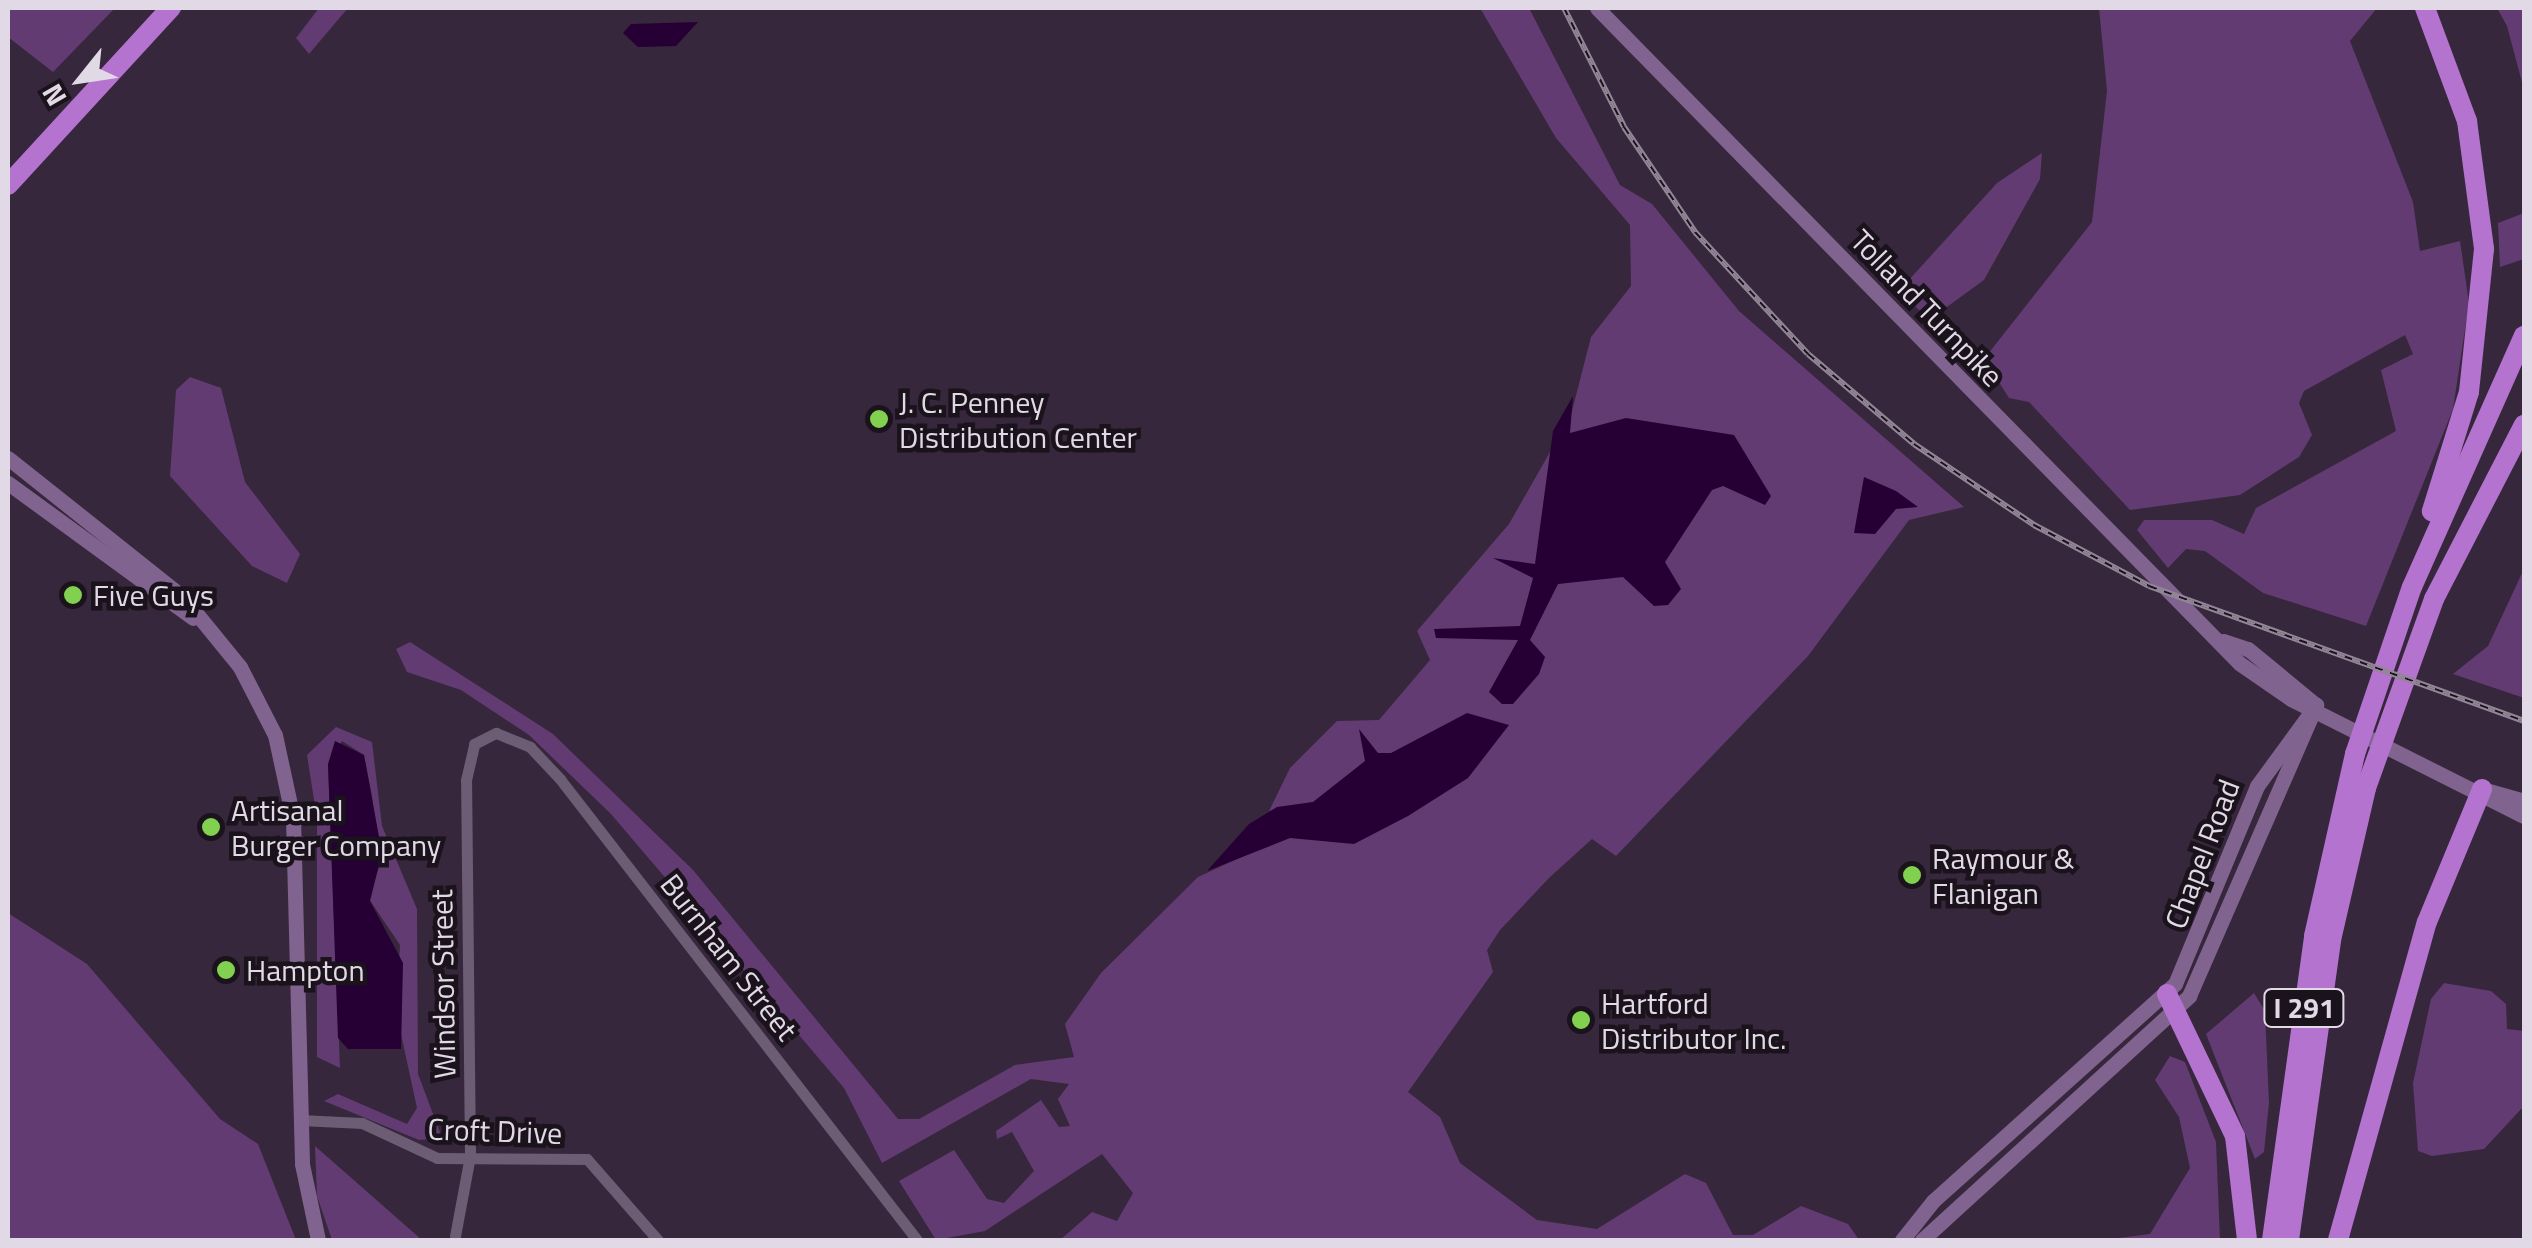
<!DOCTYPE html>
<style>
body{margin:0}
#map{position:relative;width:2532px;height:1248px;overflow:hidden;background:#36273c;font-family:"Titillium Web",sans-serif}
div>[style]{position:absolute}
.green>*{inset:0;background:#623b72}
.water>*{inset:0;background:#260034}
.street>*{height:11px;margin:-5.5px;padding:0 5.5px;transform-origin:5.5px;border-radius:5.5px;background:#6c5c74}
.secondary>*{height:15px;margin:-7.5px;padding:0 7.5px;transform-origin:7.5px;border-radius:7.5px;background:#81638f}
.highway>*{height:20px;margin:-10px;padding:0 10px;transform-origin:10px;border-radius:10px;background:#b373ce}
.rail>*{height:6px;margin-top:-3px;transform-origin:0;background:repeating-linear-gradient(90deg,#1a131c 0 8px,#928697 0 16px);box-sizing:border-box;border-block:2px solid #928697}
.dots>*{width:28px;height:28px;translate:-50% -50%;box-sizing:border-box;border:5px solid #1a131c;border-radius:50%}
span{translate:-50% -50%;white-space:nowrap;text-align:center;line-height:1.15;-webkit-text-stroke:9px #1a131c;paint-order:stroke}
.shield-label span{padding:2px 8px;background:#1a131c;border:2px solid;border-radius:8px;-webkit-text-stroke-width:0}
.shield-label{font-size:28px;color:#e2d9e7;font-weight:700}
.street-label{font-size:30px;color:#e2d9e7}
.poi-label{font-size:30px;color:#e2d9e7}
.left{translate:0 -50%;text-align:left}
.frame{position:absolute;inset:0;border:10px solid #e2d9e7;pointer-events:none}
.north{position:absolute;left:30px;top:30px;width:100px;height:100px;-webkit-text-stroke:8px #1a131c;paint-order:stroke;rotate:240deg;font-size:28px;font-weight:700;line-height:40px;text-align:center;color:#e2d9e7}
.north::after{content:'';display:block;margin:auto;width:35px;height:45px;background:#e2d9e7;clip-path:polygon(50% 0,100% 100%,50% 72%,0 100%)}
</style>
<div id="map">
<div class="green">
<div style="clip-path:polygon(8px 8px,115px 8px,53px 72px,8px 37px)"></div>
<div style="clip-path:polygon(319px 8px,348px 8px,309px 54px,296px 38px)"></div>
<div style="clip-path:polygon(1480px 8px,1529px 8px,1620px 185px,1652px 204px,1739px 311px,1964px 507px,1909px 520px,1808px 656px,1616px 856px,1592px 839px,1549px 878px,1500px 930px,1487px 950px,1493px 972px,1408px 1092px,1440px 1117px,1460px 1163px,1537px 1220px,1597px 1229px,1685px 1174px,1706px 1183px,1733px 1235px,1753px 1235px,1801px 1206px,1848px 1224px,1859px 1240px,1060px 1240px,1092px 1212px,1117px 1221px,1133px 1193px,1102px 1154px,985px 1231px,936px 1240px,899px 1181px,954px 1150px,987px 1199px,1004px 1203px,1034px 1171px,1012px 1132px,997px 1139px,996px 1131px,1041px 1100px,1059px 1127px,1070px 1126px,1058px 1099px,1069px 1084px,1031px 1079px,882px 1163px,844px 1088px,611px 814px,529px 735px,461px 690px,407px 672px,396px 649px,410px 642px,553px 734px,693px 870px,898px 1119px,919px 1119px,1015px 1065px,1074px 1057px,1065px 1024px,1101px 973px,1198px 877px,1265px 846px,1308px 803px,1269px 811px,1290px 768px,1337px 721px,1379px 720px,1430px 660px,1417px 631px,1509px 524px,1571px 415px,1591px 337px,1631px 286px,1630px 225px,1556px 138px)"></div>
<div style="clip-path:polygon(2099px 8px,2377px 8px,2350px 41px,2413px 202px,2420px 251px,2460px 241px,2469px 303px,2453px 409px,2366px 626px,2263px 593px,2205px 551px,2186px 549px,2168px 568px,2137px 530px,2144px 520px,2212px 520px,2244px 534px,2256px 508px,2396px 431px,2381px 370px,2413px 354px,2405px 335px,2304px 391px,2299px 403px,2312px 435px,2299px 457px,2240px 495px,2130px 510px,2029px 402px,2009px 398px,1984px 359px,2092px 222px,2107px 91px)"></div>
<div style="clip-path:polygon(2497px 8px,2524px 8px,2524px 90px,2507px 26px)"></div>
<div style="clip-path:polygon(2042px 153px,2040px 179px,1984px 280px,1929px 320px,1905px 296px,1907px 282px,1997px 183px)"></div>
<div style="clip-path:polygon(2524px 213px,2524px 259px,2500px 267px,2498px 223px)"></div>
<div style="clip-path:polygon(190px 377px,221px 388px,245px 482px,300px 554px,287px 583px,252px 566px,170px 476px,176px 390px)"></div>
<div style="clip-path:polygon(2524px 569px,2524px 698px,2453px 674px,2488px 646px)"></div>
<div style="clip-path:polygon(336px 727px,372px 742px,382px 826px,417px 909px,418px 1074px,442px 1138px,419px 1140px,324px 1101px,338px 1094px,407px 1124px,417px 1108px,396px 1011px,400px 945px,369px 899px,380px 863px,372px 796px,364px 755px,342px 741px,328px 764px,340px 1068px,317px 1057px,317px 819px,307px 755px)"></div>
<div style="clip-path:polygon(8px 913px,87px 964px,220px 1119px,258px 1144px,296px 1240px,8px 1240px)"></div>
<div style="clip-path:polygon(2444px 983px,2491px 991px,2506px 1004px,2507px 1029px,2524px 1031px,2524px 1106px,2484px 1149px,2432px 1156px,2418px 1151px,2413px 1083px,2431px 999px)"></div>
<div style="clip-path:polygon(2254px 993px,2265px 1011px,2269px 1103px,2264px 1152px,2255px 1159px,2206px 1034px)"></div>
<div style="clip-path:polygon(2170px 1056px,2185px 1062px,2216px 1142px,2220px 1240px,2103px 1240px,2150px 1234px,2190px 1168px,2179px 1117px,2155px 1080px)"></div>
<div style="clip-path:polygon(315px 1146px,422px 1240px,332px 1240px,317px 1196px)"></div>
</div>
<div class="water">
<div style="clip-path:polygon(698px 22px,676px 46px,638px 47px,623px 33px,631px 24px)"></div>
<div style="clip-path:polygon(1573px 396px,1570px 433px,1626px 418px,1734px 435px,1771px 496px,1765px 505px,1723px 486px,1712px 490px,1665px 562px,1681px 589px,1668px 605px,1654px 606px,1623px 577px,1558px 584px,1530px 640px,1545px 657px,1539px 674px,1513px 704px,1502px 704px,1489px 692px,1518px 640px,1436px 638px,1434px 629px,1520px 626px,1533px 578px,1493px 558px,1535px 564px,1553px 431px)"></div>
<div style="clip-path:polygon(1864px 477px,1896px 491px,1918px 507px,1896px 509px,1875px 534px,1854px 533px)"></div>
<div style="clip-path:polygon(1467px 713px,1509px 725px,1468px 778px,1408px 816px,1354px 844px,1290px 838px,1207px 871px,1249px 824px,1277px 807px,1313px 802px,1365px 761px,1359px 729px,1378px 753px,1391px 753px)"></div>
<div style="clip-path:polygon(335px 741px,364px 755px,382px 853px,370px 901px,403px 963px,401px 1049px,348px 1049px,338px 1038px,328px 764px)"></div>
</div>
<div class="street">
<div style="left:300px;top:1120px;width:62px;rotate:2.8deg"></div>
<div style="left:362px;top:1123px;width:83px;rotate:25deg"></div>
<div style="left:437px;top:1158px;width:150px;rotate:0.4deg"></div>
<div style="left:587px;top:1159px;width:108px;rotate:48.8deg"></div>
<div style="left:455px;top:1236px;width:81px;rotate:-79.4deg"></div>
<div style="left:470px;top:1156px;width:376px;rotate:-90.6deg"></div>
<div style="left:466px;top:780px;width:37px;rotate:-77deg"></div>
<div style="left:474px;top:744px;width:25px;rotate:-27deg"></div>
<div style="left:496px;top:733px;width:37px;rotate:22deg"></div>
<div style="left:530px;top:747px;width:44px;rotate:46.8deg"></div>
<div style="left:560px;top:779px;width:583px;rotate:52.25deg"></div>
</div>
<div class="secondary">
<div style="left:1597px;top:8px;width:917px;rotate:45.57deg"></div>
<div style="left:2239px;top:663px;width:63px;rotate:34.7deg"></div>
<div style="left:2291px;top:699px;width:261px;rotate:26.7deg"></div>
<div style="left:8px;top:458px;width:223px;rotate:38.5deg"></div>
<div style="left:183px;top:597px;width:90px;rotate:50.8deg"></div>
<div style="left:240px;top:667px;width:76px;rotate:62.8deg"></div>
<div style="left:275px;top:735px;width:85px;rotate:77.8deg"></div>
<div style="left:293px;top:818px;width:346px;rotate:88.5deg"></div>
<div style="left:302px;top:1164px;width:78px;rotate:78.1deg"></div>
<div style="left:8px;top:483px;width:229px;rotate:36.1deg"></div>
<div style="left:2223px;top:641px;width:26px;rotate:18deg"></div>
<div style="left:2248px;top:649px;width:88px;rotate:39.5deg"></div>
<div style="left:2482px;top:789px;width:44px;rotate:15.9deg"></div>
<div style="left:1902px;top:1240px;width:50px;rotate:-51.5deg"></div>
<div style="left:1933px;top:1201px;width:325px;rotate:-41.9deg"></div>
<div style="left:2175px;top:984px;width:214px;rotate:-67.5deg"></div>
<div style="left:2257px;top:786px;width:100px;rotate:-53.9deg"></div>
<div style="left:1922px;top:1240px;width:362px;rotate:-42.4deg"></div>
<div style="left:2189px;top:996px;width:318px;rotate:-66.4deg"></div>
</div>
<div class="highway">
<div style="left:2425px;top:8px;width:121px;rotate:69.6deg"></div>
<div style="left:2467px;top:121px;width:129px;rotate:82.4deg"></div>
<div style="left:2484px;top:249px;width:144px;rotate:96deg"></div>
<div style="left:2469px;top:392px;width:125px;rotate:107.3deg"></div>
<div style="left:8px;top:185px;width:241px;rotate:-47.4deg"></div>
<div style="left:2167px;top:994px;width:157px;rotate:64.4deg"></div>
<div style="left:2235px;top:1136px;width:105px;rotate:83.4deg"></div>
<div style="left:2272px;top:1240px;width:307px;rotate:-82.1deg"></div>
<div style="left:2314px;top:936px;width:187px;rotate:-77.3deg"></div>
<div style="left:2355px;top:754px;width:176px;rotate:-71.2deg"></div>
<div style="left:2412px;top:587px;width:275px;rotate:-66deg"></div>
<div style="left:2289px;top:1240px;width:303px;rotate:-82deg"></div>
<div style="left:2331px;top:940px;width:156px;rotate:-77deg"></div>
<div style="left:2366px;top:788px;width:201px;rotate:-70.2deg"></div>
<div style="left:2434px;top:599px;width:196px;rotate:-62.7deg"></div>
<div style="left:2338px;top:1240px;width:330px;rotate:-74.4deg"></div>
<div style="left:2427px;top:922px;width:144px;rotate:-67.5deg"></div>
</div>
<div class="rail">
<div style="left:1564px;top:8px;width:133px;rotate:63.2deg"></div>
<div style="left:1624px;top:127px;width:127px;rotate:55.9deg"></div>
<div style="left:1695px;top:232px;width:166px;rotate:47.2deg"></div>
<div style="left:1808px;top:354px;width:139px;rotate:40.3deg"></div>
<div style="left:1914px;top:444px;width:145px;rotate:34deg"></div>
<div style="left:2034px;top:525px;width:130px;rotate:27.9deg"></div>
<div style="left:2149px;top:586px;width:399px;rotate:19.8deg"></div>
</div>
<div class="dots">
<div style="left:879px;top:419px;background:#81d050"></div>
<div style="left:73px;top:595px;background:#81d050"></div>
<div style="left:211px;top:827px;background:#81d050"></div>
<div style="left:1912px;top:875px;background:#81d050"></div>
<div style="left:226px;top:970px;background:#81d050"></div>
<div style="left:1581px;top:1020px;background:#81d050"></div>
</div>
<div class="shield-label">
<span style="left:2304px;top:1008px">I 291</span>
</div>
<div class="street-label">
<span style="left:1927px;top:308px;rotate:46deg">Tolland Turnpike</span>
<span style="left:2202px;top:854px;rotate:-69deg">Chapel Road</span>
<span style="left:729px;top:957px;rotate:52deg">Burnham Street</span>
<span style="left:443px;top:984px;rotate:-91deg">Windsor Street</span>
<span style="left:495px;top:1131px;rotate:2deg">Croft Drive</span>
</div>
<div class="poi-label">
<span class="left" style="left:899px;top:419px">J. C. Penney<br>Distribution Center</span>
<span class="left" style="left:93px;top:595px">Five Guys</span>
<span class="left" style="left:231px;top:827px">Artisanal<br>Burger Company</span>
<span class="left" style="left:1932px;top:875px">Raymour &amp;<br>Flanigan</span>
<span class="left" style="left:246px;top:970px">Hampton</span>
<span class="left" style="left:1601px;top:1020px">Hartford<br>Distributor Inc.</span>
</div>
<div class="frame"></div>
<div class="north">N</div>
</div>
